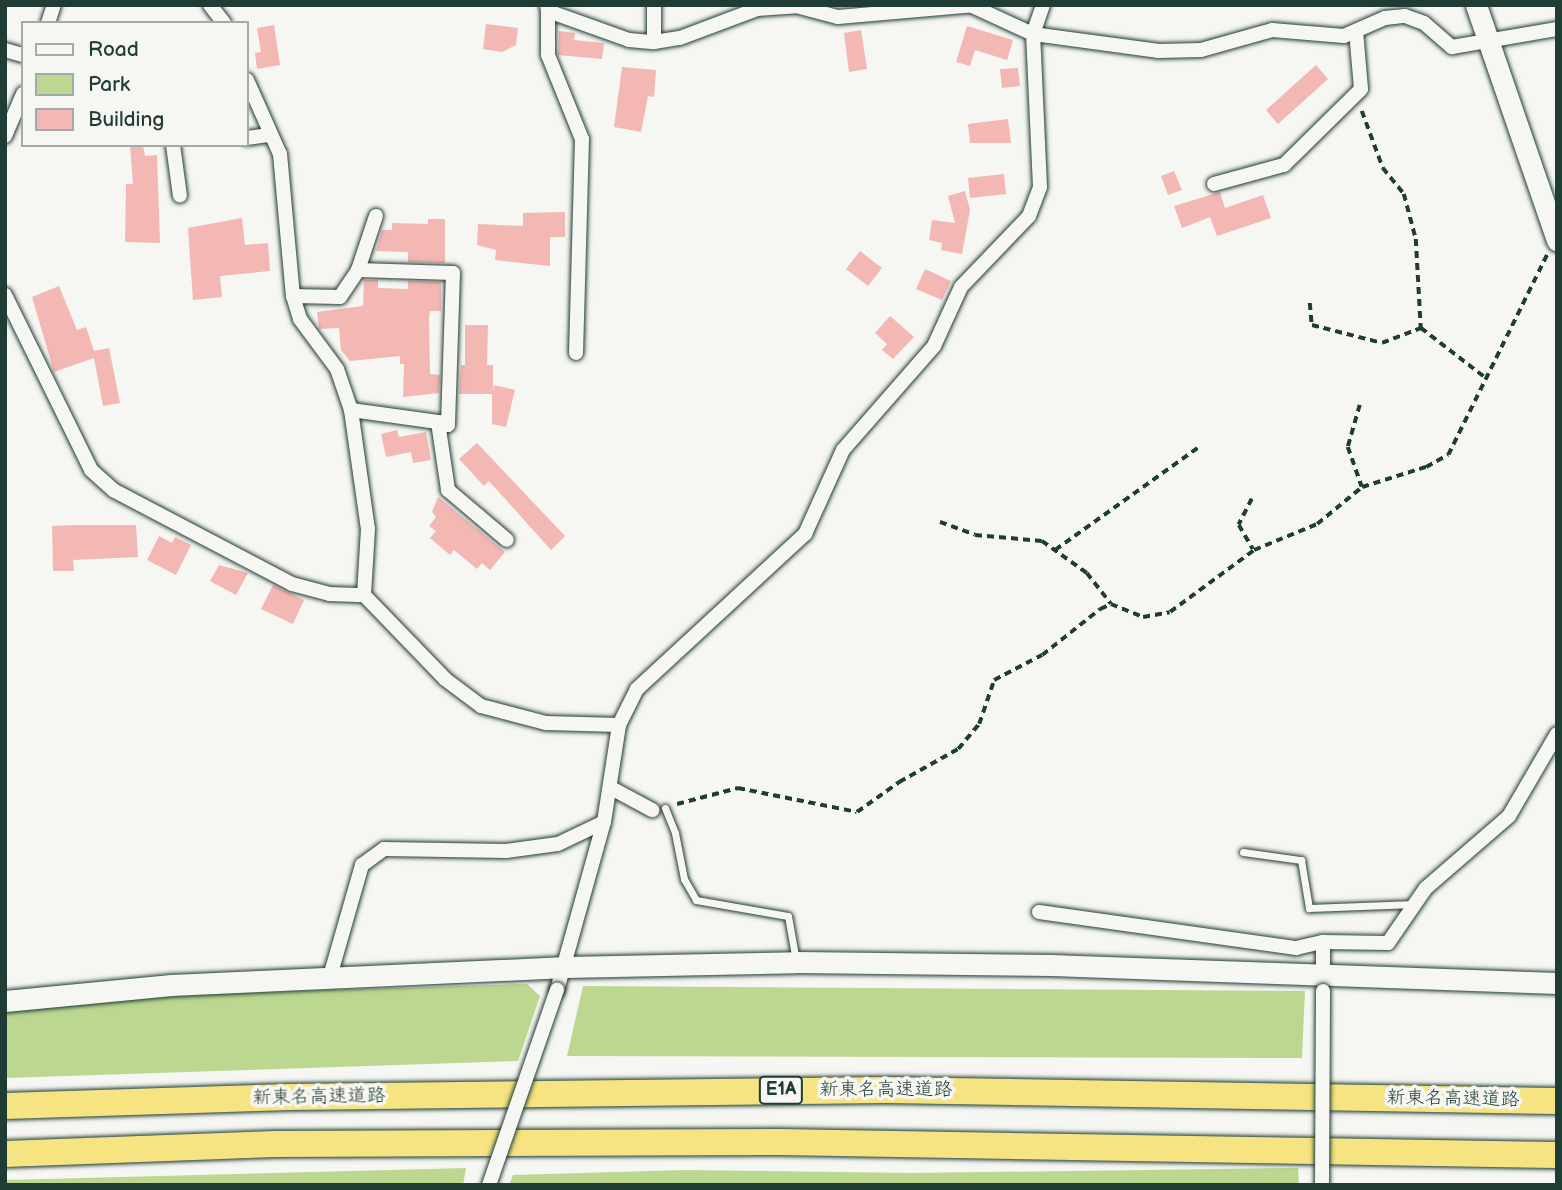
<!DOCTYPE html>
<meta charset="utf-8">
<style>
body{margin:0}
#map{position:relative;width:1562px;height:1190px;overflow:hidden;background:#f6f6f2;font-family:"Balsamiq Sans","Klee One",sans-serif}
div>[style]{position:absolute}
.green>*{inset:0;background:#bcd890}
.building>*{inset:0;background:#f3b7b4}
.path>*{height:3.5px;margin-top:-1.75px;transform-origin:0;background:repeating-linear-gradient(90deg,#1f3d34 0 7px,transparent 0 12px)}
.roads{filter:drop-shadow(0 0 2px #1f3d34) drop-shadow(0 0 2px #1f3d34)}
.lane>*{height:7px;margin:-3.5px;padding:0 3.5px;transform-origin:3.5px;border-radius:3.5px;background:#f6f6f2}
.street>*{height:14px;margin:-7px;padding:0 7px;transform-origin:7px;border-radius:7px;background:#f6f6f2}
.secondary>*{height:21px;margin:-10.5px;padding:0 10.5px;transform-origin:10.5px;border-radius:10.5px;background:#f6f6f2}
.highway>*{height:26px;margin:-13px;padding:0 13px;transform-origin:13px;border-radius:13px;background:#f6e381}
.bridges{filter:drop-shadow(0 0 2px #1f3d34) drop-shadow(0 0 2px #1f3d34)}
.street-bridge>*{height:14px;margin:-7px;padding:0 7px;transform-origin:7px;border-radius:7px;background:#f6f6f2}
span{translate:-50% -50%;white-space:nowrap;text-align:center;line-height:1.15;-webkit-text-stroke:7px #f6f6f2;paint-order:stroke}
.shield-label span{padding:2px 5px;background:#f6f6f2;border:2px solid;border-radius:5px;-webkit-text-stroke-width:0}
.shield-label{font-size:18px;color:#1f3d34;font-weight:700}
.street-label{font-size:19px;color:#1f3d34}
.frame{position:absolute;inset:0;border:7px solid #1f3d34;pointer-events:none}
.legend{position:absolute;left:21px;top:21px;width:228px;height:126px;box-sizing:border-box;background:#f6f6f2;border:2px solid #a0aca6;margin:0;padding:9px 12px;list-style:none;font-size:21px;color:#1f3d34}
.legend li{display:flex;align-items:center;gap:14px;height:35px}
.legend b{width:35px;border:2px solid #a0aca6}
</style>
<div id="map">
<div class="green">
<div style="clip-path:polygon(527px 984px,540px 996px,518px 1061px,5px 1078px,5px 1007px,103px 997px)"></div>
<div style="clip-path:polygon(583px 986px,1305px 991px,1302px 1058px,567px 1056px)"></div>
<div style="clip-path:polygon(466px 1168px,463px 1185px,5px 1185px,5px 1180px)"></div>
<div style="clip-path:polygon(1298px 1168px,1299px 1185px,509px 1185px,513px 1175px,685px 1170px,911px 1173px)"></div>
</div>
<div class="building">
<div style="clip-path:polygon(486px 24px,518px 28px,516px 45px,502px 52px,483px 49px)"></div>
<div style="clip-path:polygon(274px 25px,280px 65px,257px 69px,255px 53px,261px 52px,257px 28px)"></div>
<div style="clip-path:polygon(967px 26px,1013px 40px,1007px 60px,975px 50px,970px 66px,956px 62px)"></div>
<div style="clip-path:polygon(861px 30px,867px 69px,849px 72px,844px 33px)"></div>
<div style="clip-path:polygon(559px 31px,575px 33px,574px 40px,604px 43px,602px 59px,558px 55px)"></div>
<div style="clip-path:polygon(1316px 65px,1328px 79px,1278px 124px,1266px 110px)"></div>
<div style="clip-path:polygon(622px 67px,656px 70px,654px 97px,648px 96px,641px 132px,614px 127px)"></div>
<div style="clip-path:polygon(1018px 68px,1020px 86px,1002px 88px,1000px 69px)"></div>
<div style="clip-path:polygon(1008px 119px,1011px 143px,970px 143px,968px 124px)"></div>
<div style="clip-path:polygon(130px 145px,143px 145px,145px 156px,157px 155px,160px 243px,125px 242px,126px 184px,133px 184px)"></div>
<div style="clip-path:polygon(1174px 171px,1182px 190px,1168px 195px,1161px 176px)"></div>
<div style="clip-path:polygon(1004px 174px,1006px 194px,970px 198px,968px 178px)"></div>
<div style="clip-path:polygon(965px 191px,970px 210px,962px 254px,941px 250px,942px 243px,929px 240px,932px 220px,955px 223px,948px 196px)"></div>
<div style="clip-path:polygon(1220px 192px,1225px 208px,1263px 195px,1271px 218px,1217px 236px,1210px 217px,1182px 228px,1174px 206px)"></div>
<div style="clip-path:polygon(565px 212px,565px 237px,550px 237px,550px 266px,495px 260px,496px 250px,477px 245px,478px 224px,523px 226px,523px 213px)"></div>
<div style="clip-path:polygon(242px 218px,245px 245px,268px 243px,270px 271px,220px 276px,222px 297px,193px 300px,188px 228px)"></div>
<div style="clip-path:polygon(428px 219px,445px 219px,445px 263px,408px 262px,408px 252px,376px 251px,382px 230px,392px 230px,392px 223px,428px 224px)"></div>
<div style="clip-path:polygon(860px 251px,882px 268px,868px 286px,846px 269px)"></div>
<div style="clip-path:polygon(925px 269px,951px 281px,942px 300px,916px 289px)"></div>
<div style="clip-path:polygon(364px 280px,378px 280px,378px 288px,408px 289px,408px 281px,441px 282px,441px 311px,430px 311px,429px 317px,430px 374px,440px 375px,439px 393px,403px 397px,404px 364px,400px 364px,400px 356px,350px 361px,341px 350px,339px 328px,319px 329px,317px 312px,363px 306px)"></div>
<div style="clip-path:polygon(59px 286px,77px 330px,86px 327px,94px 351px,109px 348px,120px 403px,103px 406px,94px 358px,54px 372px,32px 297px)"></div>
<div style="clip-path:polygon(890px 316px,914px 337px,893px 359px,882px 350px,887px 344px,875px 333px)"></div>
<div style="clip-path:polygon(465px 325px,488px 325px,487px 365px,493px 365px,493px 391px,494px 385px,515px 390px,506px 427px,492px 424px,492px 394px,459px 394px,461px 365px,465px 365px)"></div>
<div style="clip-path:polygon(397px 430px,399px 437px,426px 432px,431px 460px,413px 463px,411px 452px,386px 457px,381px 434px)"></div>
<div style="clip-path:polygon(477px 443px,565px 536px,551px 550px,489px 481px,484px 486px,459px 459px)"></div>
<div style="clip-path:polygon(438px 497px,505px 552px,490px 570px,482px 563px,477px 569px,454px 550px,450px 555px,430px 538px,436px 531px,429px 526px,436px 517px,432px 512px)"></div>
<div style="clip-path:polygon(73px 525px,136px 525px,138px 557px,73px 560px,74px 571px,53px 571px,52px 526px)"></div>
<div style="clip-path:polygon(159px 536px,172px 543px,175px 537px,191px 545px,176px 575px,147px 560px)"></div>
<div style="clip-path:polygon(219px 565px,248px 573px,236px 595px,210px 581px)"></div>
<div style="clip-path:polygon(273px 585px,304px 600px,293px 624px,261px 609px)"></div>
</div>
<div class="path">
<div style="left:1362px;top:111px;width:61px;rotate:69.8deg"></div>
<div style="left:1383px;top:168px;width:33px;rotate:51deg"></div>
<div style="left:1404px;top:194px;width:47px;rotate:75.1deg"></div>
<div style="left:1416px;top:239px;width:89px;rotate:86.8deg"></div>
<div style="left:1421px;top:328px;width:82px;rotate:37.6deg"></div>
<div style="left:1310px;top:303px;width:22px;rotate:85deg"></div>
<div style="left:1312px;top:325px;width:72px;rotate:14.4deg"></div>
<div style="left:1382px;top:343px;width:42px;rotate:-21deg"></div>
<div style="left:1360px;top:405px;width:44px;rotate:105.9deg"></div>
<div style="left:1348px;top:447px;width:42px;rotate:70.7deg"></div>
<div style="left:1252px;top:499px;width:29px;rotate:117deg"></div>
<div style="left:1239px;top:525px;width:28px;rotate:60deg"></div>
<div style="left:940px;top:522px;width:37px;rotate:20deg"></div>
<div style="left:975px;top:535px;width:67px;rotate:5.1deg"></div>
<div style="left:1042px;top:541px;width:55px;rotate:35.4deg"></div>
<div style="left:1087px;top:573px;width:39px;rotate:52deg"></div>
<div style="left:1055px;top:550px;width:177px;rotate:-35.6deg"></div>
<div style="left:677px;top:804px;width:63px;rotate:-14.7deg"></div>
<div style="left:738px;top:788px;width:121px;rotate:11.4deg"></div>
<div style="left:857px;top:812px;width:52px;rotate:-35.5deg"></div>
<div style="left:899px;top:782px;width:68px;rotate:-29.2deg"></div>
<div style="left:958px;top:749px;width:33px;rotate:-50deg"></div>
<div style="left:979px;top:724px;width:46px;rotate:-71.2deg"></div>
<div style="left:994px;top:680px;width:54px;rotate:-27.5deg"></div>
<div style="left:1042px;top:655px;width:74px;rotate:-38.4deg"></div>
<div style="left:1100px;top:609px;width:12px;rotate:-24deg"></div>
<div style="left:1111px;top:604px;width:35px;rotate:22deg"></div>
<div style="left:1143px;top:617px;width:27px;rotate:-10deg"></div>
<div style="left:1170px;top:612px;width:104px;rotate:-36.4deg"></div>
<div style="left:1254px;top:550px;width:68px;rotate:-22.4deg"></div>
<div style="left:1317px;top:524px;width:58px;rotate:-39.4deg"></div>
<div style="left:1362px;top:487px;width:67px;rotate:-17.4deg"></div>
<div style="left:1426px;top:467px;width:25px;rotate:-29deg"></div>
<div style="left:1448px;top:455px;width:223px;rotate:-63.7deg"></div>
</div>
<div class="roads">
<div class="lane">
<div style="left:665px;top:808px;width:27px;rotate:68deg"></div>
<div style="left:675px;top:833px;width:47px;rotate:78.9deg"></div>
<div style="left:684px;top:879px;width:24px;rotate:60deg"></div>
<div style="left:696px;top:900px;width:93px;rotate:9.9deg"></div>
<div style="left:788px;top:916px;width:46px;rotate:79.9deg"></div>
<div style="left:1243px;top:852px;width:59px;rotate:7.9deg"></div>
<div style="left:1301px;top:860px;width:49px;rotate:80.5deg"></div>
<div style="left:1309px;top:908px;width:105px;rotate:-2.2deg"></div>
</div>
<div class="street">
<div style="left:210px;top:5px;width:23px;rotate:52deg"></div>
<div style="left:547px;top:5px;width:6px;rotate:81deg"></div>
<div style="left:548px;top:11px;width:86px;rotate:19.7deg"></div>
<div style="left:629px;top:40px;width:25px;rotate:5deg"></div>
<div style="left:654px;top:42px;width:26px;rotate:-9deg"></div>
<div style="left:680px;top:38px;width:82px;rotate:-20.6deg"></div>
<div style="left:757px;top:9px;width:39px;rotate:-4deg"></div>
<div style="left:796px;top:6px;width:43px;rotate:14.7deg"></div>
<div style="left:838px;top:17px;width:138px;rotate:-5deg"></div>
<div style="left:972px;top:6px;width:67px;rotate:24.7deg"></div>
<div style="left:1033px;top:34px;width:127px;rotate:7.7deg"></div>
<div style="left:1159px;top:51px;width:42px;rotate:-1.4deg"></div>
<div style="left:1201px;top:50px;width:74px;rotate:-15.7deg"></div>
<div style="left:1272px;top:30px;width:72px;rotate:4.8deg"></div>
<div style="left:1344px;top:36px;width:45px;rotate:-23.7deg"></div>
<div style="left:1385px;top:18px;width:20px;rotate:-6deg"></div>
<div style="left:1405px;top:16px;width:20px;rotate:20deg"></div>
<div style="left:1424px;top:23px;width:37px;rotate:41deg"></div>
<div style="left:1452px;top:47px;width:107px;rotate:-9.7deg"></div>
<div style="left:548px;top:11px;width:44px;rotate:90deg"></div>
<div style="left:548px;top:55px;width:91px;rotate:68deg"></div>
<div style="left:582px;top:139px;width:214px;rotate:91.6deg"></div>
<div style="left:48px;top:23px;width:19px;rotate:-72deg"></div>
<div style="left:654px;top:42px;width:37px;rotate:-90deg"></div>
<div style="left:5px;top:50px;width:19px;rotate:16deg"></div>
<div style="left:247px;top:80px;width:81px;rotate:66deg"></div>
<div style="left:280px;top:154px;width:143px;rotate:84.8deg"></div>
<div style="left:293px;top:296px;width:24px;rotate:73deg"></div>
<div style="left:300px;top:319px;width:62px;rotate:53.5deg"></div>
<div style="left:337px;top:369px;width:43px;rotate:71.1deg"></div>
<div style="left:351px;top:410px;width:120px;rotate:81.9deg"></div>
<div style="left:368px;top:529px;width:66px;rotate:93.5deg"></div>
<div style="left:5px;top:136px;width:46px;rotate:-66.8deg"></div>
<div style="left:247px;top:138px;width:21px;rotate:-8deg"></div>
<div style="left:173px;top:145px;width:51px;rotate:82.2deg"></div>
<div style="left:1214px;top:184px;width:73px;rotate:-15.2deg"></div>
<div style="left:1284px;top:165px;width:108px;rotate:-44.6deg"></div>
<div style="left:1361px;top:89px;width:58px;rotate:-94.9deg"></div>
<div style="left:358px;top:270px;width:57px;rotate:-71.6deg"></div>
<div style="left:5px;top:295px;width:195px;rotate:63.8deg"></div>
<div style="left:91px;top:470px;width:30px;rotate:42deg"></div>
<div style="left:113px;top:490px;width:202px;rotate:27.7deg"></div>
<div style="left:292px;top:584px;width:38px;rotate:15deg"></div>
<div style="left:329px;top:594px;width:35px;rotate:2deg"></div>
<div style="left:364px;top:595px;width:117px;rotate:46deg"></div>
<div style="left:445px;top:679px;width:45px;rotate:36.9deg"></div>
<div style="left:481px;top:706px;width:67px;rotate:14.7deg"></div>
<div style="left:546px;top:723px;width:73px;rotate:1.6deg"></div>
<div style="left:293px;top:296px;width:47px;rotate:1.2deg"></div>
<div style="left:340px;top:297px;width:32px;rotate:-56deg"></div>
<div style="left:358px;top:270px;width:95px;rotate:1.8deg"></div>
<div style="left:453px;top:273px;width:152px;rotate:91.9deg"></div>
<div style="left:448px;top:425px;width:10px;rotate:-163deg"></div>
<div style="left:438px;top:422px;width:69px;rotate:81.6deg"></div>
<div style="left:448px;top:490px;width:77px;rotate:40.3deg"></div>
<div style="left:351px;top:410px;width:88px;rotate:7.9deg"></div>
<div style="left:611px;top:788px;width:47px;rotate:28.2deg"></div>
<div style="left:1039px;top:912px;width:260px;rotate:8deg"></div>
<div style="left:1296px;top:948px;width:28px;rotate:-13deg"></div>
<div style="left:1323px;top:942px;width:65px;rotate:0.9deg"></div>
<div style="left:1388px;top:943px;width:67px;rotate:-55.4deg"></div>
<div style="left:1426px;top:888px;width:110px;rotate:-40.9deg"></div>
<div style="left:1509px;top:816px;width:95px;rotate:-59.7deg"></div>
<div style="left:1323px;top:942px;width:40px;rotate:90deg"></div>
<div style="left:329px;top:980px;width:120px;rotate:-74deg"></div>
<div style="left:362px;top:865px;width:27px;rotate:-36deg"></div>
<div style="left:384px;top:849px;width:122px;rotate:0.9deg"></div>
<div style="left:506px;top:851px;width:52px;rotate:-7.7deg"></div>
<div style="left:558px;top:844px;width:51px;rotate:-25.6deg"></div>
<div style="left:557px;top:990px;width:174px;rotate:-74.4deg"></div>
<div style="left:604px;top:822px;width:98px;rotate:-81.2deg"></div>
<div style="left:619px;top:725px;width:40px;rotate:-63.4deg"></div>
<div style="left:637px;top:689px;width:229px;rotate:-42.7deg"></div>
<div style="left:805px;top:534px;width:92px;rotate:-65.7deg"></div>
<div style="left:843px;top:450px;width:138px;rotate:-48.8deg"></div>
<div style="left:934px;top:346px;width:65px;rotate:-65.4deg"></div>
<div style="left:961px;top:287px;width:98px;rotate:-46.2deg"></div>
<div style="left:1029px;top:216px;width:31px;rotate:-69deg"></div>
<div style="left:1040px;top:187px;width:153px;rotate:-92.6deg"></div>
<div style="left:1033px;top:34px;width:31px;rotate:-71deg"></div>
</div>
<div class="secondary">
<div style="left:1476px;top:5px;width:249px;rotate:71deg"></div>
<div style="left:5px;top:1001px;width:167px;rotate:-5.5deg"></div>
<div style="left:171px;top:985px;width:395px;rotate:-2.6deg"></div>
<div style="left:566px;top:967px;width:230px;rotate:-1.2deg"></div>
<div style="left:796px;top:962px;width:255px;rotate:0.7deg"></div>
<div style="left:1051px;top:965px;width:506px;rotate:2.04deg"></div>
</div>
<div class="highway">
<div style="left:5px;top:1106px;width:284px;rotate:-1.8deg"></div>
<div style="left:289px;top:1097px;width:597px;rotate:-0.67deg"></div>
<div style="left:886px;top:1090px;width:671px;rotate:0.94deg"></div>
<div style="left:5px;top:1154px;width:270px;rotate:-2.1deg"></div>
<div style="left:275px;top:1144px;width:504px;rotate:-0.23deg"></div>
<div style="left:779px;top:1142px;width:778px;rotate:0.96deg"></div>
</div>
</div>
<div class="bridges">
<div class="street-bridge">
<div style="left:489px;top:1185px;width:207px;rotate:-70.8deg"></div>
<div style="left:1322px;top:1185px;width:194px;rotate:-89.7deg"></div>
</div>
</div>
<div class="shield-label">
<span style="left:781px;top:1090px">E1A</span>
</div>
<div class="street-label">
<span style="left:886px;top:1090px">新東名高速道路</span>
<span style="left:319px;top:1097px;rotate:-1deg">新東名高速道路</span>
<span style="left:1453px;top:1099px;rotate:1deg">新東名高速道路</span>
</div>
<div class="frame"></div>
<ul class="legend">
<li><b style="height:9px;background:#f6f6f2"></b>Road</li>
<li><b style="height:19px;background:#bcd890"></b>Park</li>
<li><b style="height:19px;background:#f3b7b4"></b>Building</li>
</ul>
</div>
